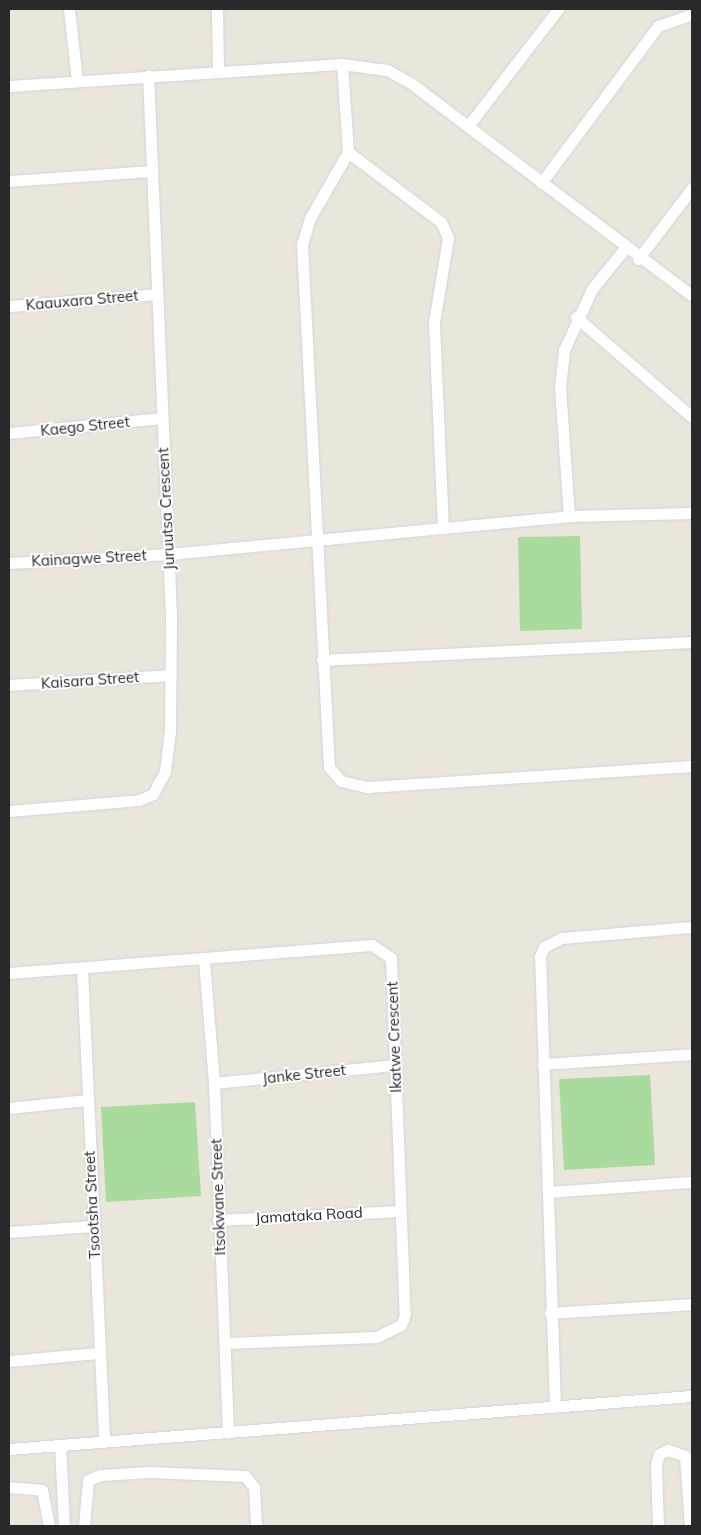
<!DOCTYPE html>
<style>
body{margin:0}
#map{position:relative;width:701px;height:1535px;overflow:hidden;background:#eae6dc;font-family:Mulish,sans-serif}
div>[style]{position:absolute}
.green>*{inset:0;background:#aadb9e}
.roads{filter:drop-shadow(0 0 1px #d2d2e0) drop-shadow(0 0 1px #d2d2e0)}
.street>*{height:11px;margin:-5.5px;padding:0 5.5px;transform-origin:5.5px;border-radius:5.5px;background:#fff}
span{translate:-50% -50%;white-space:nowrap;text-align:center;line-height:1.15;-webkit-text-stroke:4px #fff;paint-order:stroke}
.street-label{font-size:15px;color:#292929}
.frame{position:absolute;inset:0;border:10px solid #292929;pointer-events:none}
</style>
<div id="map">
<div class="green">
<div style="clip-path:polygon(580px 536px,582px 629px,520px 631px,518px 537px)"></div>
<div style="clip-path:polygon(650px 1075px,655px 1165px,564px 1170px,559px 1079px)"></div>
<div style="clip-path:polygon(195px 1102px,201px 1196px,106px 1202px,101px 1107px)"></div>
</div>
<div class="roads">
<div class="street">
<div style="left:69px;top:9px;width:72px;rotate:83.7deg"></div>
<div style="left:217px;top:9px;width:62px;rotate:89.1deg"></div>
<div style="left:342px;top:64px;width:88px;rotate:86.1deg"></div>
<div style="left:348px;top:152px;width:76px;rotate:119.9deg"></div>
<div style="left:310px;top:218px;width:28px;rotate:107deg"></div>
<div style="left:302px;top:245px;width:523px;rotate:87.04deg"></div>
<div style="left:329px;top:767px;width:18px;rotate:49deg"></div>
<div style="left:341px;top:781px;width:28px;rotate:13deg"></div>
<div style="left:368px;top:787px;width:325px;rotate:-3.7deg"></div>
<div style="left:9px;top:86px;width:334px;rotate:-3.8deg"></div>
<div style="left:342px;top:64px;width:45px;rotate:7.6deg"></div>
<div style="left:387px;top:70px;width:29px;rotate:29deg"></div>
<div style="left:412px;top:84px;width:351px;rotate:37.1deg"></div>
<div style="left:468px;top:126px;width:148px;rotate:-52.4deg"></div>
<div style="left:348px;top:152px;width:116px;rotate:37deg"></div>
<div style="left:441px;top:222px;width:17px;rotate:66deg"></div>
<div style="left:448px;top:238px;width:86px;rotate:99.4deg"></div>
<div style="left:434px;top:323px;width:204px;rotate:87.5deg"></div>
<div style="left:9px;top:181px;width:144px;rotate:-4deg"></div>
<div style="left:541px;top:183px;width:196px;rotate:-53.3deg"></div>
<div style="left:658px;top:26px;width:36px;rotate:-19deg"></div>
<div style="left:638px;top:259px;width:89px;rotate:-52.7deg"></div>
<div style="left:9px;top:306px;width:145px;rotate:-4.7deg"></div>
<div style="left:576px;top:317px;width:153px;rotate:40.8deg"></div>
<div style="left:9px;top:433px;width:153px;rotate:-5.6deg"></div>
<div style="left:569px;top:516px;width:128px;rotate:-94deg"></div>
<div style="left:560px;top:388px;width:38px;rotate:-84deg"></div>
<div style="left:564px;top:350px;width:67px;rotate:-65.3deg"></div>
<div style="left:592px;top:289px;width:53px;rotate:-51.2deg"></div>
<div style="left:9px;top:563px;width:160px;rotate:-3.2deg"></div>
<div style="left:169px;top:554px;width:402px;rotate:-5.4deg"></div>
<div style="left:569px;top:516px;width:123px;rotate:-1.4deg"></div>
<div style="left:322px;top:660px;width:370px;rotate:-2.8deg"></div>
<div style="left:9px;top:685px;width:162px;rotate:-3.5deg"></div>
<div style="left:9px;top:811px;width:130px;rotate:-4.8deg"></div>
<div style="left:139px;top:800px;width:15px;rotate:-23deg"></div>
<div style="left:153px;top:794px;width:26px;rotate:-62deg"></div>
<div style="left:165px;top:771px;width:38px;rotate:-83deg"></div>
<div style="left:170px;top:733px;width:117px;rotate:-89.5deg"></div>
<div style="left:171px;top:616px;width:541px;rotate:-92.43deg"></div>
<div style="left:204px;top:961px;width:122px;rotate:85.3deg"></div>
<div style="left:214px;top:1083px;width:350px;rotate:87.7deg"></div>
<div style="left:82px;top:969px;width:473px;rotate:87.3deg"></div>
<div style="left:9px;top:973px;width:364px;rotate:-4.4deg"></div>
<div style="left:372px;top:945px;width:23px;rotate:34deg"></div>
<div style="left:391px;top:958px;width:357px;rotate:87.8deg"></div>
<div style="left:405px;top:1315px;width:11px;rotate:112deg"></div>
<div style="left:401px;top:1325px;width:28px;rotate:154deg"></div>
<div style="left:376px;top:1337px;width:150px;rotate:177.7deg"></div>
<div style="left:543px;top:1064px;width:149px;rotate:-3.8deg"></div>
<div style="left:214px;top:1083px;width:182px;rotate:-5.7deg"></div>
<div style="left:9px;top:1108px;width:78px;rotate:-5.9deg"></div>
<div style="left:548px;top:1192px;width:144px;rotate:-4deg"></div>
<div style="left:218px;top:1220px;width:182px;rotate:-2.8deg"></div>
<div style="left:9px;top:1232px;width:83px;rotate:-4.1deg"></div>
<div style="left:550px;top:1313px;width:142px;rotate:-3.6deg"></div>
<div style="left:9px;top:1361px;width:89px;rotate:-5.1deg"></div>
<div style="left:555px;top:1406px;width:450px;rotate:-91.9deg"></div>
<div style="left:540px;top:956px;width:10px;rotate:-66deg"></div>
<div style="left:544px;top:947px;width:19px;rotate:-28deg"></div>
<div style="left:561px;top:938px;width:131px;rotate:-4.8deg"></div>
<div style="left:60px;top:1445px;width:81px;rotate:87.2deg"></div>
<div style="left:9px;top:1449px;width:685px;rotate:-4.44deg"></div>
<div style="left:9px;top:1487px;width:33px;rotate:5deg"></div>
<div style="left:42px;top:1490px;width:37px;rotate:79deg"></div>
<div style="left:84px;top:1526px;width:46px;rotate:-85deg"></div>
<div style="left:88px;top:1480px;width:14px;rotate:-21deg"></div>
<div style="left:101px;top:1475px;width:49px;rotate:-3.5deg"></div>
<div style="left:150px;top:1472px;width:95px;rotate:2.4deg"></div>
<div style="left:245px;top:1476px;width:14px;rotate:51deg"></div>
<div style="left:254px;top:1487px;width:39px;rotate:87deg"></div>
<div style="left:658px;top:1526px;width:61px;rotate:-91.9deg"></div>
<div style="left:656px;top:1465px;width:11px;rotate:-75deg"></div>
<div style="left:659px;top:1454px;width:10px;rotate:-24deg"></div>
<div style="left:668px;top:1450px;width:18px;rotate:19deg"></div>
<div style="left:685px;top:1456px;width:70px;rotate:85.9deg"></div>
</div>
</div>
<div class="street-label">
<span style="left:82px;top:300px;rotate:-5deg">Kaauxara Street</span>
<span style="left:85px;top:426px;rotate:-6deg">Kaego Street</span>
<span style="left:166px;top:509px;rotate:-93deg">Juruutsa Crescent</span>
<span style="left:89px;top:558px;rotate:-3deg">Kainagwe Street</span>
<span style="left:90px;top:680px;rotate:-4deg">Kaisara Street</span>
<span style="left:394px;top:1037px;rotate:-92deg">Ikatwe Crescent</span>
<span style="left:304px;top:1074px;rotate:-6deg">Janke Street</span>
<span style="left:218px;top:1197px;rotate:-92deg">Itsokwane Street</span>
<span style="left:92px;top:1205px;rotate:-93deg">Tsootsha Street</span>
<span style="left:309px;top:1215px;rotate:-3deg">Jamataka Road</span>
</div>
<div class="frame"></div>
</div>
